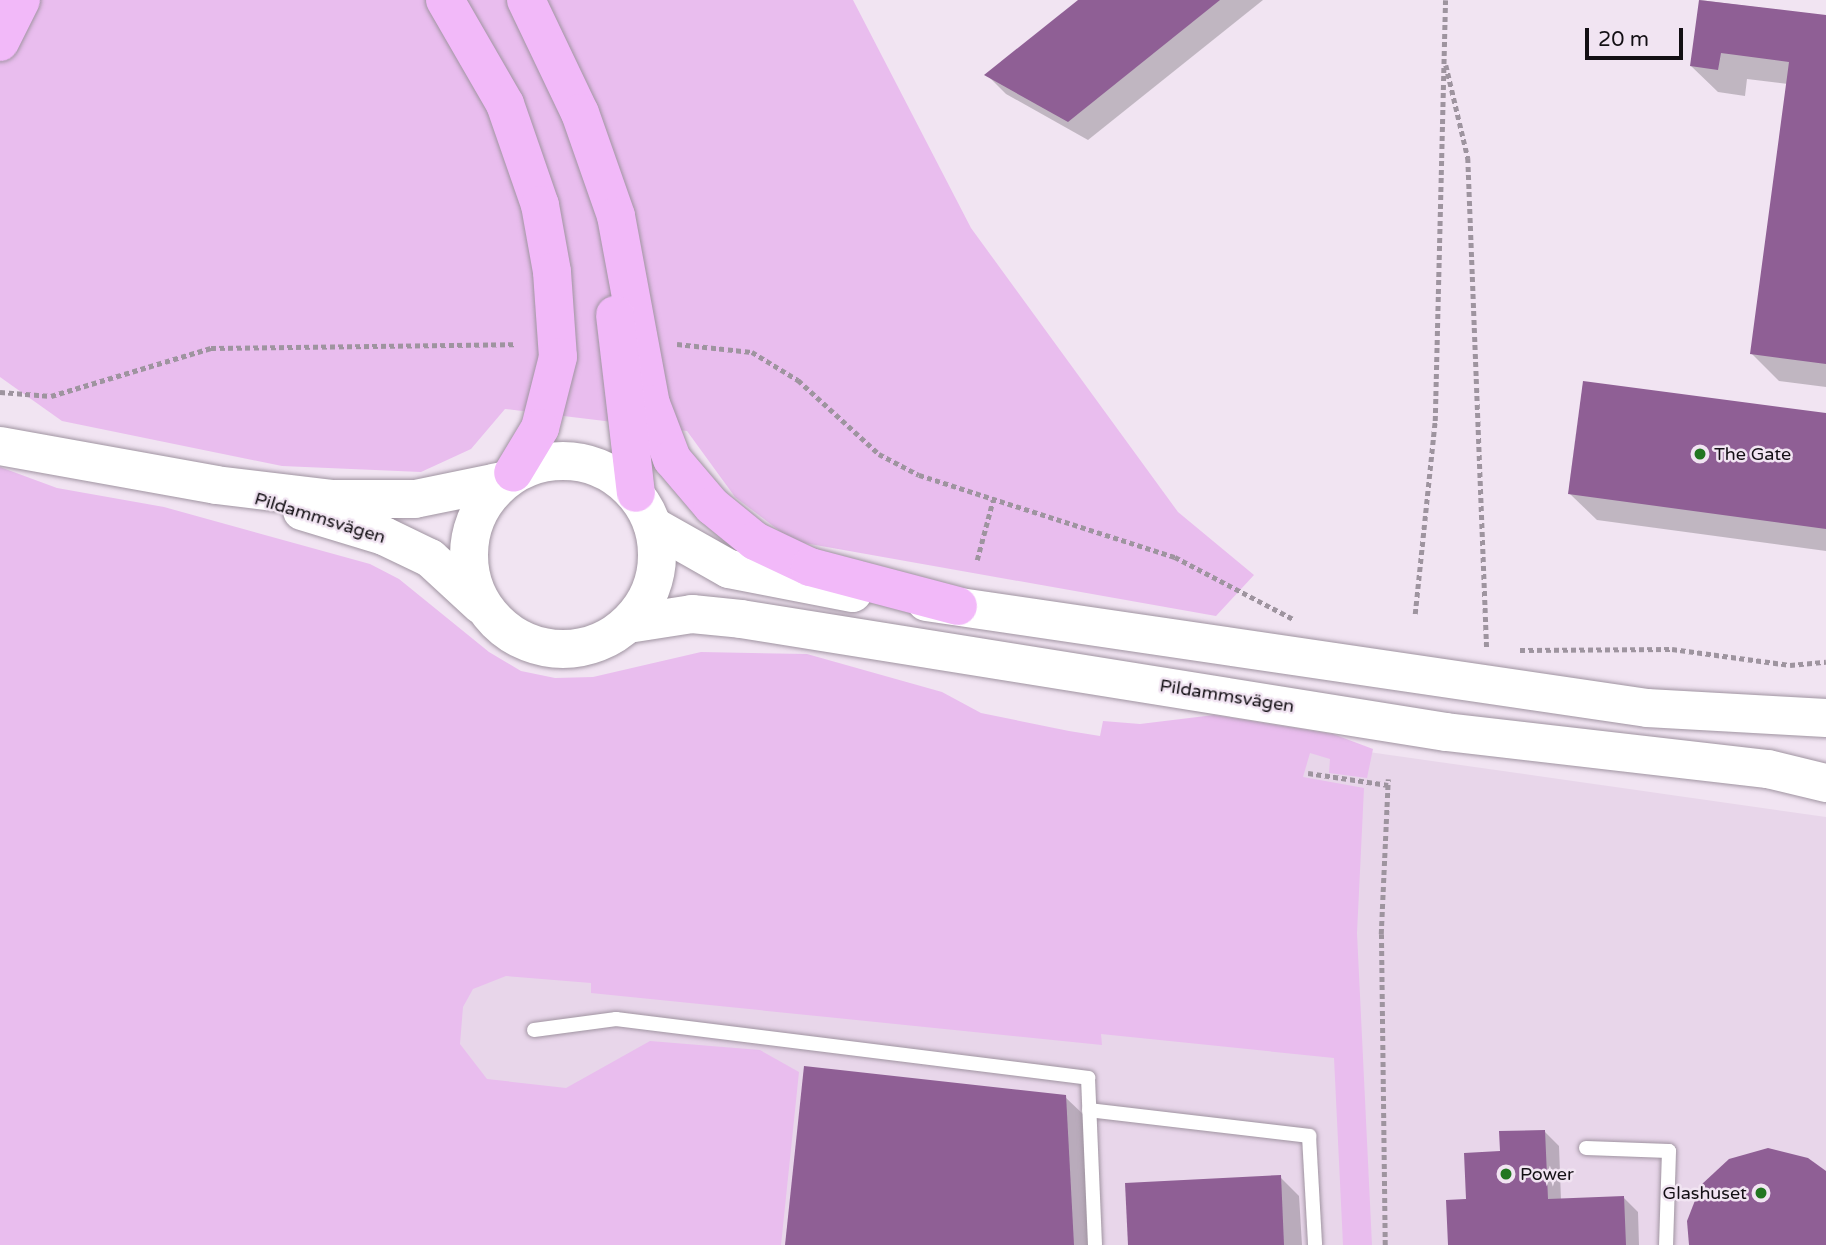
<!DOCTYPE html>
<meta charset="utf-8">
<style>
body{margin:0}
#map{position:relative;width:1826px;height:1245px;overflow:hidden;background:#f1e4f2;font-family:"Varela Round",sans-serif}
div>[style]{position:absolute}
.built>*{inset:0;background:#e8d6ea}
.green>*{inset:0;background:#e9bdee}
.shadow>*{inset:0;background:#0003}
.building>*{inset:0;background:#8f5f95}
.path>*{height:4.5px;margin-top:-2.25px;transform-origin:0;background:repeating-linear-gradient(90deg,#9e949f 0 5px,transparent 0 8.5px)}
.roads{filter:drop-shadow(0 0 2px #a094a1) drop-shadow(0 0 2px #a094a1)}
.lane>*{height:14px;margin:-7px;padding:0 7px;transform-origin:7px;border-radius:7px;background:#fff}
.secondary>*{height:38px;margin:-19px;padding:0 19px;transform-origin:19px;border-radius:19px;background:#fff}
.secondary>.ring{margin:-19px;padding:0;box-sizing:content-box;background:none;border:38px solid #fff;border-radius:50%}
.highway>*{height:38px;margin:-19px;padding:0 19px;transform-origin:19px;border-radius:19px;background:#f2b9f9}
.dots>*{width:19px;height:19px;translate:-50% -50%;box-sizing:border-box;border:4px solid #f1e4f2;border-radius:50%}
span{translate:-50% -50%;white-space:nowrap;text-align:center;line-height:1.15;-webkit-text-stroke:5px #f1e4f2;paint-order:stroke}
.poi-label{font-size:18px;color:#130f14}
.left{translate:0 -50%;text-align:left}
.right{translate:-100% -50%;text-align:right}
.street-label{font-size:18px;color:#130f14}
.scale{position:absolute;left:1585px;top:28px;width:98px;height:32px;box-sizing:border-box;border:4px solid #130f14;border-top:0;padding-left:9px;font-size:21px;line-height:24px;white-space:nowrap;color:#130f14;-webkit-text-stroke:5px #f1e4f2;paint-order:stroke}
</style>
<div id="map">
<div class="built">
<div style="clip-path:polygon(0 492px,511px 675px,954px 713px,1106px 746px,1193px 727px,1826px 817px,1826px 1245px,15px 1245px)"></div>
</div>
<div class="green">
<div style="clip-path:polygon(0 0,853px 0,971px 228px,1178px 512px,1254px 575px,1216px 616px,793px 541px,735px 497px,687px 431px,505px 409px,471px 449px,421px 472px,282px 466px,62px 421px,0 377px)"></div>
<div style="clip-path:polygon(0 467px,57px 488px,164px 507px,370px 564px,399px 579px,489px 652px,521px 671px,555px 678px,593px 677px,701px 652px,807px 654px,942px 692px,981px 713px,1069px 731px,1100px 736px,1103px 721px,1140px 724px,1214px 715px,1333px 734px,1373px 749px,1367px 778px,1329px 773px,1330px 759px,1310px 753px,1303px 777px,1364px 788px,1357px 933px,1372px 1245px,1343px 1245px,1334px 1058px,1101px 1034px,1102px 1045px,591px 993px,591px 983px,506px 976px,473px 989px,463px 1007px,460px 1044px,487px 1079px,566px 1088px,650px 1041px,760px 1050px,799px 1072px,781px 1245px,0 1245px)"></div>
</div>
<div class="shadow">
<div style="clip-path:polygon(1080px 0,1263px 0,1088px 140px,1006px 94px,987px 75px)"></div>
<div style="clip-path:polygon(1700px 0,1826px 16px,1826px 387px,1779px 381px,1752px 354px,1788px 84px,1747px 79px,1745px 96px,1718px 92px,1691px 66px)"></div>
<div style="clip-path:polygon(1826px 415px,1826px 551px,1597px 520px,1570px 494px)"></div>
<div style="clip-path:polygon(1065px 1097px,1085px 1116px,1091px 1245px,787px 1245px)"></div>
<div style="clip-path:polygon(1545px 1132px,1559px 1146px,1561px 1200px,1623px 1197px,1638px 1212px,1639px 1245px,1449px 1245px,1467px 1201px,1501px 1153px)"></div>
<div style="clip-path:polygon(1280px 1177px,1299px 1196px,1302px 1245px,1130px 1245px)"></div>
</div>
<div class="building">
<div style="clip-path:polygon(1078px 0,1220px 0,1068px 122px,984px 75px)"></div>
<div style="clip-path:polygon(1699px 0,1826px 15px,1826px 364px,1750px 354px,1789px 62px,1721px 53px,1718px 70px,1690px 66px)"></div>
<div style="clip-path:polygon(1583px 381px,1826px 413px,1826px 529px,1568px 494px)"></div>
<div style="clip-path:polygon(804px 1066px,1066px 1095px,1074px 1245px,785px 1245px)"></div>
<div style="clip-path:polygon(1545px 1130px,1548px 1199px,1624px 1196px,1626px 1245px,1448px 1245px,1446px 1200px,1466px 1199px,1464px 1153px,1500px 1151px,1499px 1131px)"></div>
<div style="clip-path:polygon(1768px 1148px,1808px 1158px,1826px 1171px,1826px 1245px,1689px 1245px,1687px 1221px,1701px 1185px,1729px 1159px)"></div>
<div style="clip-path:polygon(1281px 1175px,1284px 1245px,1128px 1245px,1125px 1183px)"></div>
</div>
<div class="path">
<div style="left:1446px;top:65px;width:96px;rotate:76.7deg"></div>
<div style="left:1468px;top:158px;width:490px;rotate:87.8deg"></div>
<div style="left:677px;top:344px;width:75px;rotate:6.1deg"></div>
<div style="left:752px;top:352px;width:54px;rotate:31.3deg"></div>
<div style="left:798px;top:380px;width:110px;rotate:42.4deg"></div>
<div style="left:879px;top:454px;width:45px;rotate:27.7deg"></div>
<div style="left:919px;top:475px;width:269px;rotate:17.8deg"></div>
<div style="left:1175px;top:557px;width:133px;rotate:27.7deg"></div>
<div style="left:0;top:392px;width:51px;rotate:4.5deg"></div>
<div style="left:51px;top:396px;width:167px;rotate:-16.7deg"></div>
<div style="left:211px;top:348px;width:306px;rotate:-0.7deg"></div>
<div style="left:977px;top:560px;width:62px;rotate:-75.1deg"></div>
<div style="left:1415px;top:614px;width:194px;rotate:-84.1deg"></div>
<div style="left:1435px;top:421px;width:421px;rotate:-88.6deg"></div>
<div style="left:1520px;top:650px;width:152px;rotate:-0.4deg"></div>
<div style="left:1672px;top:649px;width:119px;rotate:7.7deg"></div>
<div style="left:1790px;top:665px;width:36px;rotate:-5deg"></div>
<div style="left:1308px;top:773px;width:81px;rotate:8.5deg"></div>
<div style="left:1385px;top:1245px;width:311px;rotate:-90.7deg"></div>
<div style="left:1381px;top:934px;width:155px;rotate:-87.4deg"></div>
</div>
<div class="roads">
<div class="lane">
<div style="left:534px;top:1030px;width:83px;rotate:-7.6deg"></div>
<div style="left:616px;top:1019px;width:476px;rotate:7.1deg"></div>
<div style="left:1088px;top:1078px;width:167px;rotate:87.6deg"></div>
<div style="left:1089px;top:1110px;width:222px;rotate:6.7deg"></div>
<div style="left:1309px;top:1136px;width:109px;rotate:86.8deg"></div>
<div style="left:1586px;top:1148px;width:83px;rotate:2.1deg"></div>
<div style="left:1669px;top:1151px;width:94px;rotate:91.8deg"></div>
</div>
<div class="secondary">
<div style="left:0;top:446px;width:219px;rotate:10.2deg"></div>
<div style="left:216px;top:485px;width:116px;rotate:6.9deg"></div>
<div style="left:331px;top:499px;width:84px"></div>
<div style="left:415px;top:499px;width:90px;rotate:-11.6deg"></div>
<div class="ring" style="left:469px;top:461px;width:150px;height:150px"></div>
<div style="left:302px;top:511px;width:86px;rotate:17deg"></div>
<div style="left:384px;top:536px;width:51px;rotate:25.6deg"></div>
<div style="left:430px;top:558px;width:69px;rotate:42.7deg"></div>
<div style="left:653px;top:526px;width:87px;rotate:29.5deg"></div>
<div style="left:729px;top:569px;width:126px;rotate:11deg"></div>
<div style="left:926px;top:602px;width:729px;rotate:8.36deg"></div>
<div style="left:1647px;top:708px;width:179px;rotate:3.2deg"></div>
<div style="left:628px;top:624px;width:65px;rotate:-8.9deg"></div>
<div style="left:692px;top:614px;width:49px;rotate:5.8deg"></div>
<div style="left:741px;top:619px;width:714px;rotate:9.11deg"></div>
<div style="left:1446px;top:732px;width:324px;rotate:6.6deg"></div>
<div style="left:1768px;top:769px;width:60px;rotate:13.6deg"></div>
</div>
<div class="highway">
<div style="left:445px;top:0;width:120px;rotate:60deg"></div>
<div style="left:505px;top:104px;width:107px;rotate:70.9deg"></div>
<div style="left:540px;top:205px;width:68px;rotate:79.8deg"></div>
<div style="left:552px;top:272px;width:85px;rotate:86deg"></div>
<div style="left:558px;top:357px;width:73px;rotate:104.2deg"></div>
<div style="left:540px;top:428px;width:52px;rotate:121deg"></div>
<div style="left:526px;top:0;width:125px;rotate:64.5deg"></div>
<div style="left:580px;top:113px;width:109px;rotate:70.7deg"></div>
<div style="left:616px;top:216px;width:191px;rotate:79.5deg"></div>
<div style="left:651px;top:404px;width:59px;rotate:69.1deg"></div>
<div style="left:672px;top:459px;width:62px;rotate:49.6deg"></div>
<div style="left:712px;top:506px;width:55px;rotate:39.1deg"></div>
<div style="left:755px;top:541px;width:61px;rotate:25.3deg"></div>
<div style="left:810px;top:567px;width:153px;rotate:14.8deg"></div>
<div style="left:0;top:42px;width:47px;rotate:-63.4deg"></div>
<div style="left:615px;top:315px;width:179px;rotate:83.3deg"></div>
</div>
</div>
<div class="dots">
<div style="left:1700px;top:454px;background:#227621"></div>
<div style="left:1506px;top:1174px;background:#227621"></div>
<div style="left:1761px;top:1193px;background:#227621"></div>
</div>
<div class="poi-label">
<span class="left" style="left:1714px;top:454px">The Gate</span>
<span class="left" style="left:1520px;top:1174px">Power</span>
<span class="right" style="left:1747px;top:1193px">Glashuset</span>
</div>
<div class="street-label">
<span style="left:320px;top:518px;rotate:17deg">Pildammsvägen</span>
<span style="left:1227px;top:696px;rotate:9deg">Pildammsvägen</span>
</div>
<div class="scale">20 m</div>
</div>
